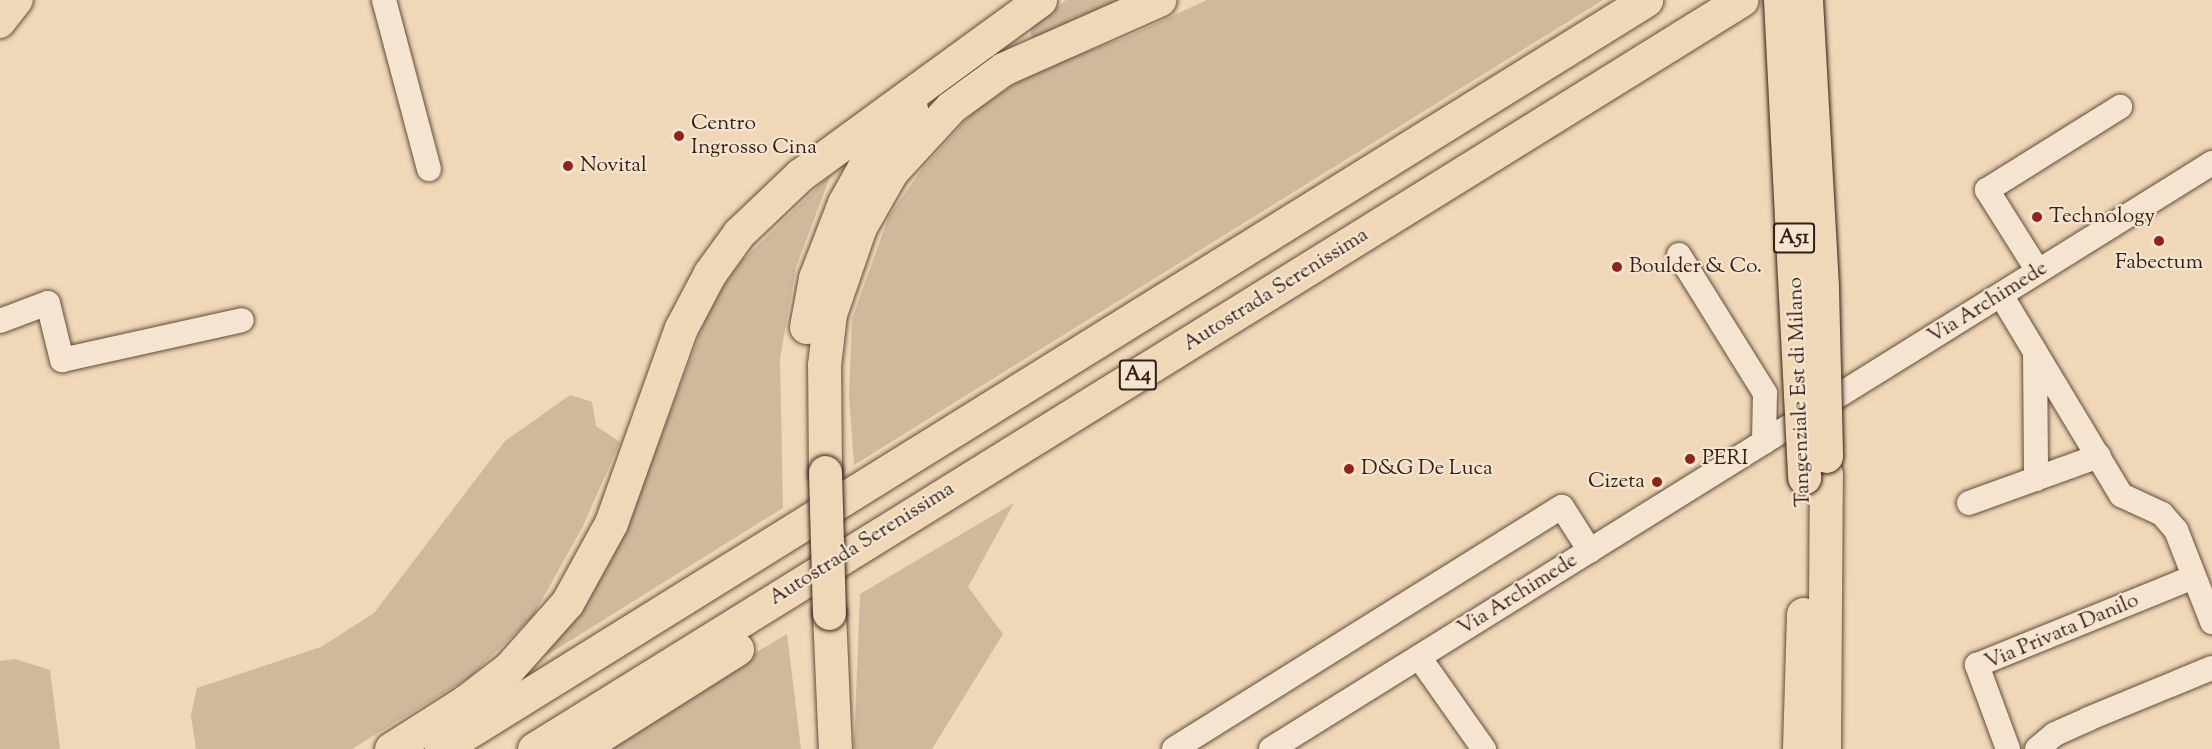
<!DOCTYPE html>
<style>
body{margin:0}
#map{position:relative;width:2212px;height:749px;overflow:hidden;background:#efd7b7;font-family:"Sorts Mill Goudy",serif}
div>[style]{position:absolute}
.green>*{inset:0;background:#cfb89b}
.roads{filter:drop-shadow(0 0 2px #624d3d) drop-shadow(0 0 2px #624d3d)}
.minor>*{height:24px;margin:-12px;padding:0 12px;transform-origin:12px;border-radius:12px;background:#f5e5d0}
.major>*{height:30px;margin:-15px;padding:0 15px;transform-origin:15px;border-radius:15px;background:#efd7b7}
.highway>*{height:33px;margin:-16.5px;padding:0 16.5px;transform-origin:16.5px;border-radius:16.5px;background:#efd7b7}
.bridges{filter:drop-shadow(0 0 2px #331f14) drop-shadow(0 0 2px #331f14)}
.highway-bridge>*{height:33px;margin:-16.5px;padding:0 16.5px;transform-origin:16.5px;border-radius:16.5px;background:#efd7b7}
.dots>*{width:16px;height:16px;translate:-50% -50%;box-sizing:border-box;border:3px solid #f5e5d0;border-radius:50%}
span{translate:-50% -50%;white-space:nowrap;text-align:center;line-height:1.15;-webkit-text-stroke:4.5px #f5e5d0;paint-order:stroke}
.shield-label span{padding:2px 4px;background:#f5e5d0;border:2px solid;border-radius:4px;-webkit-text-stroke-width:0}
.shield-label{font-size:20px;color:#331f14;font-weight:700}
.poi-label{font-size:21px;color:#331f14}
.left{translate:0 -50%;text-align:left}
.right{translate:-100% -50%;text-align:right}
.street-label{font-size:21px;color:#331f14}
</style>
<div id="map">
<div class="green">
<div style="clip-path:polygon(1066px 0,1140px 0,1032px 40px,1030px 29px)"></div>
<div style="clip-path:polygon(1207px 0,1603px 0,854px 465px,849px 395px,852px 319px,889px 216px,922px 169px,973px 112px,1035px 70px,1124px 38px)"></div>
<div style="clip-path:polygon(831px 174px,796px 267px,780px 359px,783px 508px,544px 657px,591px 589px,637px 500px,712px 302px,741px 262px)"></div>
<div style="clip-path:polygon(570px 395px,592px 402px,596px 426px,620px 442px,583px 526px,533px 616px,470px 677px,352px 749px,196px 749px,191px 715px,197px 688px,321px 647px,374px 613px,505px 441px)"></div>
<div style="clip-path:polygon(1014px 503px,968px 587px,1003px 634px,932px 749px,854px 749px,860px 594px)"></div>
<div style="clip-path:polygon(787px 634px,801px 749px,594px 749px)"></div>
<div style="clip-path:polygon(15px 659px,50px 670px,60px 749px,0 749px,0 661px)"></div>
</div>
<div class="roads">
<div class="minor">
<div style="left:384px;top:0;width:175px;rotate:75.1deg"></div>
<div style="left:1679px;top:255px;width:163px;rotate:58.1deg"></div>
<div style="left:1765px;top:393px;width:49px;rotate:91.2deg"></div>
<div style="left:2038px;top:271px;width:96px;rotate:-122.2deg"></div>
<div style="left:1987px;top:190px;width:157px;rotate:-32deg"></div>
<div style="left:2001px;top:295px;width:233px;rotate:59deg"></div>
<div style="left:2121px;top:495px;width:45px;rotate:24.9deg"></div>
<div style="left:2162px;top:514px;width:21px;rotate:49deg"></div>
<div style="left:2176px;top:530px;width:99px;rotate:68.6deg"></div>
<div style="left:0;top:321px;width:51px;rotate:-20.6deg"></div>
<div style="left:48px;top:303px;width:59px;rotate:76.2deg"></div>
<div style="left:62px;top:360px;width:184px;rotate:-12.5deg"></div>
<div style="left:2035px;top:352px;width:127px;rotate:89.5deg"></div>
<div style="left:1969px;top:503px;width:138px;rotate:-19.9deg"></div>
<div style="left:1419px;top:657px;width:113px;rotate:54.8deg"></div>
<div style="left:1174px;top:749px;width:457px;rotate:-32deg"></div>
<div style="left:1562px;top:507px;width:52px;rotate:57.5deg"></div>
<div style="left:1271px;top:749px;width:1109px;rotate:-31.91deg"></div>
<div style="left:2008px;top:749px;width:90px;rotate:-110.3deg"></div>
<div style="left:1977px;top:665px;width:234px;rotate:-22.1deg"></div>
<div style="left:2037px;top:749px;width:23px;rotate:-40deg"></div>
<div style="left:2055px;top:734px;width:36px;rotate:-24deg"></div>
<div style="left:2088px;top:719px;width:134px;rotate:-22.4deg"></div>
</div>
<div class="major">
<div style="left:0;top:23px;width:29px;rotate:-52deg"></div>
</div>
<div class="highway">
<div style="left:806px;top:327px;width:50px;rotate:-79.6deg"></div>
<div style="left:815px;top:278px;width:80px;rotate:-68.9deg"></div>
<div style="left:844px;top:203px;width:39px;rotate:-61deg"></div>
<div style="left:863px;top:169px;width:77px;rotate:-51.3deg"></div>
<div style="left:825px;top:472px;width:107px;rotate:-90.5deg"></div>
<div style="left:824px;top:365px;width:51px;rotate:-83.3deg"></div>
<div style="left:830px;top:314px;width:92px;rotate:-71deg"></div>
<div style="left:860px;top:227px;width:64px;rotate:-60.3deg"></div>
<div style="left:892px;top:171px;width:87px;rotate:-47.3deg"></div>
<div style="left:951px;top:107px;width:64px;rotate:-36.2deg"></div>
<div style="left:1003px;top:69px;width:171px;rotate:-23.9deg"></div>
<div style="left:829px;top:613px;width:136px;rotate:87.5deg"></div>
<div style="left:391px;top:749px;width:89px;rotate:-32.6deg"></div>
<div style="left:466px;top:701px;width:54px;rotate:-37.5deg"></div>
<div style="left:509px;top:668px;width:87px;rotate:-48.3deg"></div>
<div style="left:567px;top:603px;width:91px;rotate:-61.2deg"></div>
<div style="left:611px;top:523px;width:207px;rotate:-70.3deg"></div>
<div style="left:681px;top:328px;width:62px;rotate:-62.2deg"></div>
<div style="left:710px;top:273px;width:49px;rotate:-54.1deg"></div>
<div style="left:739px;top:233px;width:84px;rotate:-43.6deg"></div>
<div style="left:800px;top:175px;width:297px;rotate:-36.1deg"></div>
<div style="left:441px;top:749px;width:1419px;rotate:-31.86deg"></div>
<div style="left:534px;top:749px;width:1421px;rotate:-31.82deg"></div>
<div style="left:579px;top:749px;width:187px;rotate:-32.3deg"></div>
<div style="left:1799px;top:749px;width:135px;rotate:-88.3deg"></div>
<div style="left:1824px;top:749px;width:276px;rotate:-89.6deg"></div>
</div>
</div>
<div class="bridges">
<div class="highway-bridge">
<div style="left:1780px;top:0;width:478px;rotate:87.1deg"></div>
<div style="left:1806px;top:0;width:288px;rotate:86.8deg"></div>
<div style="left:1822px;top:288px;width:168px;rotate:88.6deg"></div>
<div style="left:825px;top:472px;width:141px;rotate:88.4deg"></div>
</div>
</div>
<div class="dots">
<div style="left:679px;top:136px;background:#8f2418"></div>
<div style="left:568px;top:166px;background:#8f2418"></div>
<div style="left:2037px;top:217px;background:#8f2418"></div>
<div style="left:2159px;top:241px;background:#8f2418"></div>
<div style="left:1617px;top:267px;background:#8f2418"></div>
<div style="left:1690px;top:459px;background:#8f2418"></div>
<div style="left:1349px;top:469px;background:#8f2418"></div>
<div style="left:1657px;top:482px;background:#8f2418"></div>
</div>
<div class="shield-label">
<span style="left:1794px;top:238px">A51</span>
<span style="left:1138px;top:375px">A4</span>
</div>
<div class="poi-label">
<span class="left" style="left:691px;top:136px">Centro<br>Ingrosso Cina</span>
<span class="left" style="left:580px;top:166px">Novital</span>
<span class="left" style="left:2049px;top:217px">Technology</span>
<span style="left:2159px;top:263px">Fabectum</span>
<span class="left" style="left:1629px;top:267px">Boulder &amp; Co.</span>
<span class="left" style="left:1702px;top:459px">PERI</span>
<span class="left" style="left:1361px;top:469px">D&amp;G De Luca</span>
<span class="right" style="left:1645px;top:482px">Cizeta</span>
</div>
<div class="street-label">
<span style="left:1276px;top:290px;rotate:-32deg">Autostrada Serenissima</span>
<span style="left:1988px;top:303px;rotate:-32deg">Via Archimede</span>
<span style="left:1800px;top:392px;rotate:-92deg">Tangenziale Est di Milano</span>
<span style="left:862px;top:544px;rotate:-32deg">Autostrada Serenissima</span>
<span style="left:1518px;top:595px;rotate:-32deg">Via Archimede</span>
<span style="left:2062px;top:632px;rotate:-23deg">Via Privata Danilo</span>
</div>
</div>
